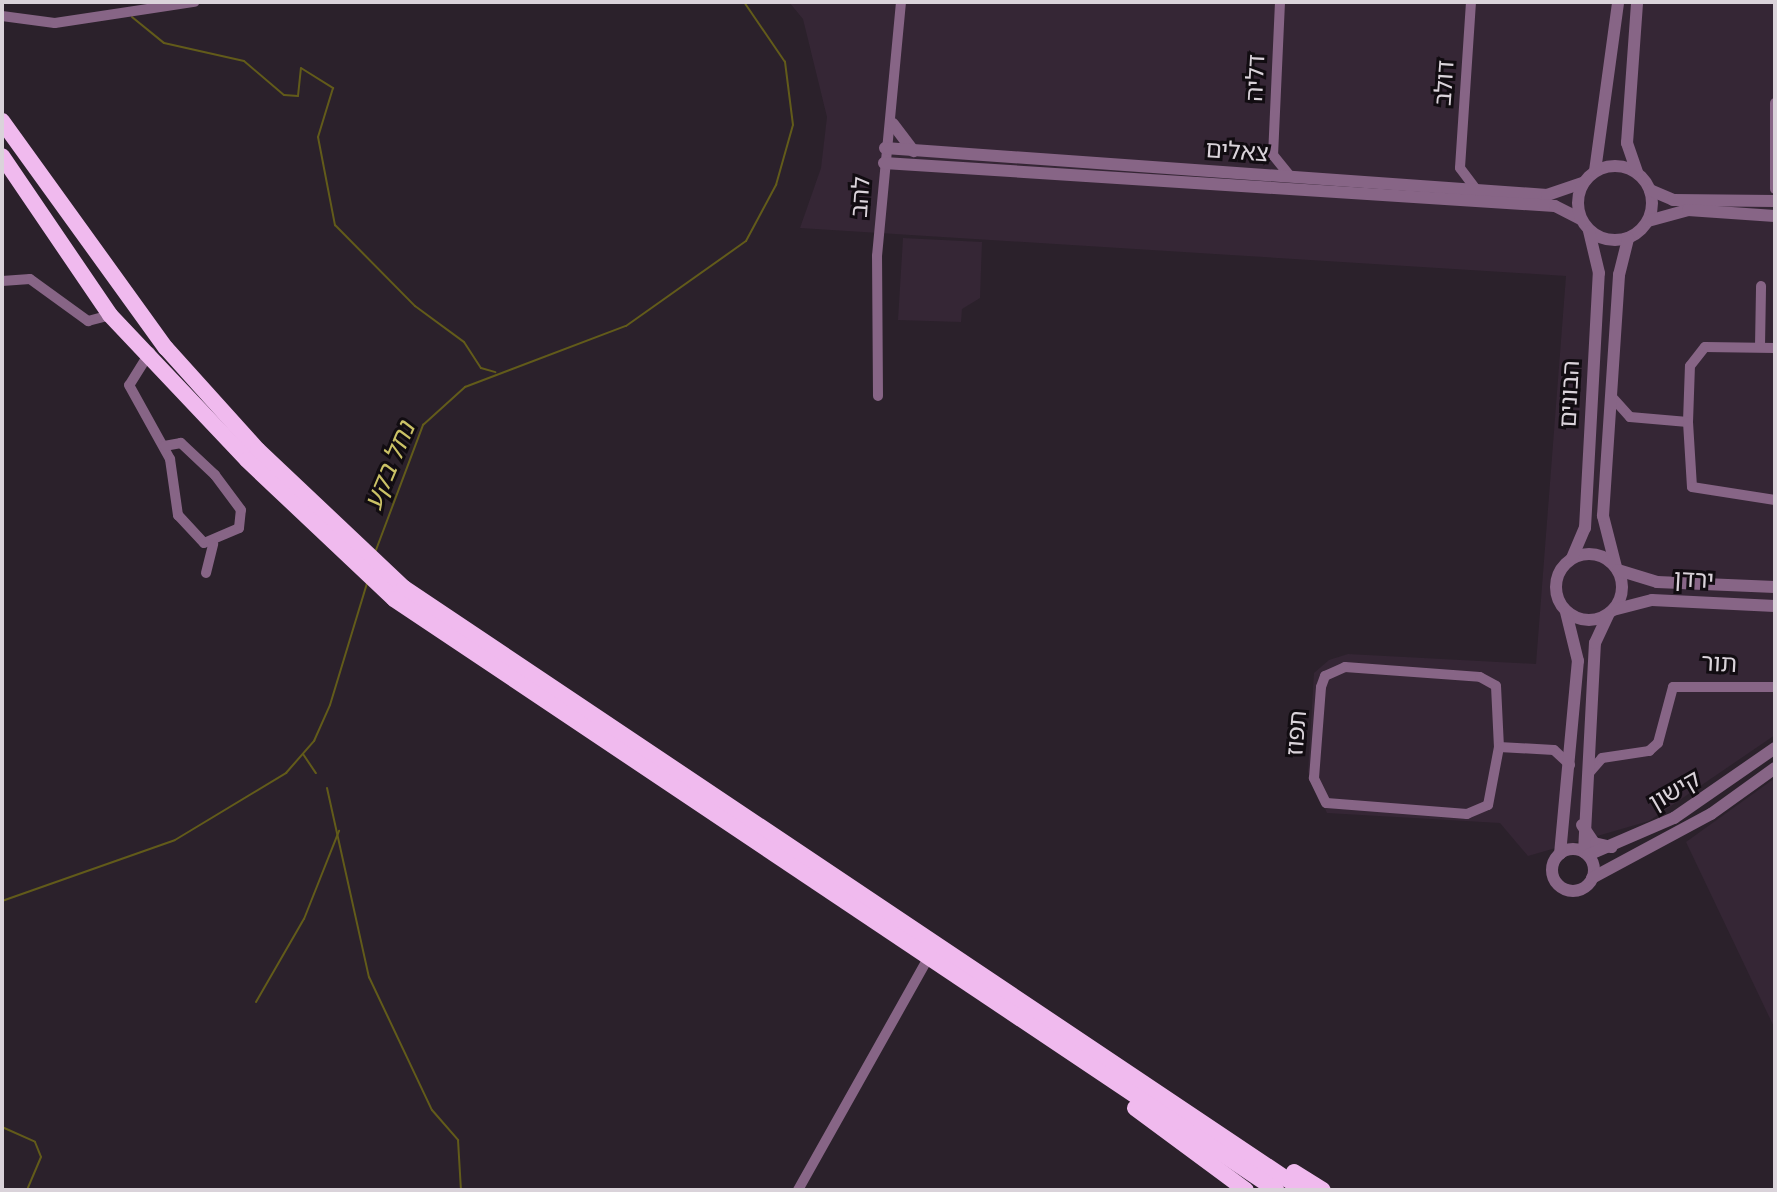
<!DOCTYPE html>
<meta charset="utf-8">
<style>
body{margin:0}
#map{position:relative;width:1777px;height:1192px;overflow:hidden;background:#2b212b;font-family:Bitter,"Noto Sans Hebrew",serif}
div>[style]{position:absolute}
.built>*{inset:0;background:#352635}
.stream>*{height:2px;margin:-1px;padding:0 1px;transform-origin:1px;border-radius:1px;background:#625b1a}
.minor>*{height:10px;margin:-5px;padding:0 5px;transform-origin:5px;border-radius:5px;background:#876586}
.tertiary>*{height:12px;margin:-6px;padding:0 6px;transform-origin:6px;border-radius:6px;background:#876586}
.tertiary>.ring{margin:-6px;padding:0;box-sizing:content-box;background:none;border:12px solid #876586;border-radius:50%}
.trunk>*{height:16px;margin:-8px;padding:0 8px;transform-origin:8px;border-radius:8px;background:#f0baee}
span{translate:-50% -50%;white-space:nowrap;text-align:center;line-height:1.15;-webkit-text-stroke:6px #110c11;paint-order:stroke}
.street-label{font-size:24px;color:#dad3da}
.water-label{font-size:26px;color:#cbc266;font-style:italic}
.frame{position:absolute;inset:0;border:4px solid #dad3da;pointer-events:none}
</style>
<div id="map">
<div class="built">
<div style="clip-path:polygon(789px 2px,1775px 2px,1775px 735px,1649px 821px,1528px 856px,1500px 823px,1327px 813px,1308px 772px,1314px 673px,1329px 660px,1348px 654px,1536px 664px,1566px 276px,800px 228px,821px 168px,827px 117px,803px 19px)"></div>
<div style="clip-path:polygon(903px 238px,982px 242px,980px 298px,962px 309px,961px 322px,898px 320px)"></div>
<div style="clip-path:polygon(1775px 778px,1775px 1029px,1686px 842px)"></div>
</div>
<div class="stream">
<div style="left:132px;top:17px;width:41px;rotate:39.1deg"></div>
<div style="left:164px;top:43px;width:82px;rotate:12.7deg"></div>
<div style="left:244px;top:61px;width:52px;rotate:40.4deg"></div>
<div style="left:284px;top:95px;width:14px;rotate:4deg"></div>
<div style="left:298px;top:96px;width:28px;rotate:-84deg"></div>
<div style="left:301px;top:68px;width:38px;rotate:32deg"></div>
<div style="left:333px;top:88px;width:51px;rotate:107deg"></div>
<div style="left:318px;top:137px;width:90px;rotate:79.1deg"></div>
<div style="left:335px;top:225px;width:114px;rotate:45.4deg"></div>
<div style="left:415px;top:306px;width:61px;rotate:36.3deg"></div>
<div style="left:464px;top:342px;width:31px;rotate:57deg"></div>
<div style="left:481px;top:368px;width:15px;rotate:16deg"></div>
<div style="left:376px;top:550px;width:134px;rotate:-69.4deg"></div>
<div style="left:423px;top:425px;width:57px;rotate:-42.1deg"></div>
<div style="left:465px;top:387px;width:172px;rotate:-20.8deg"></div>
<div style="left:626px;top:326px;width:147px;rotate:-35.3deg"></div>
<div style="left:746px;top:241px;width:64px;rotate:-61.8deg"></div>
<div style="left:776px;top:185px;width:62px;rotate:-74.2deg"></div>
<div style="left:793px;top:125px;width:64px;rotate:-97.2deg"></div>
<div style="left:785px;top:62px;width:73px;rotate:-124.3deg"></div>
<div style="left:303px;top:754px;width:23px;rotate:56deg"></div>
<div style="left:327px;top:788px;width:194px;rotate:77.5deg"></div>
<div style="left:369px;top:977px;width:147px;rotate:64.7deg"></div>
<div style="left:432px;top:1110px;width:40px;rotate:49deg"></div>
<div style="left:458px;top:1140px;width:50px;rotate:86.6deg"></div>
<div style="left:2px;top:901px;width:183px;rotate:-19.4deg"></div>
<div style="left:175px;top:840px;width:130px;rotate:-31.1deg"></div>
<div style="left:286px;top:773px;width:43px;rotate:-48.8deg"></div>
<div style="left:314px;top:741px;width:39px;rotate:-66deg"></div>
<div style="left:330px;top:705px;width:127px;rotate:-73.1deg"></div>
<div style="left:256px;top:1002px;width:96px;rotate:-60deg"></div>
<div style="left:304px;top:919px;width:95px;rotate:-68.3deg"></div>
<div style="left:2px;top:1127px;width:36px;rotate:24deg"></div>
<div style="left:35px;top:1142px;width:16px;rotate:68deg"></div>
<div style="left:41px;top:1157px;width:36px;rotate:113deg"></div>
</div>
<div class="minor">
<div style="left:1280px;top:2px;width:153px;rotate:92.6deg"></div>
<div style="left:1273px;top:155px;width:27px;rotate:51deg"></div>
<div style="left:1471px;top:2px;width:166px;rotate:93.8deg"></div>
<div style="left:1460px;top:168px;width:25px;rotate:53deg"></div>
<div style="left:2px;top:16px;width:53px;rotate:7.5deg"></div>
<div style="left:55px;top:23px;width:141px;rotate:-8.6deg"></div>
<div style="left:1775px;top:103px;width:86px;rotate:90deg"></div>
<div style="left:2px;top:281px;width:28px;rotate:-4deg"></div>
<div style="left:30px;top:279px;width:72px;rotate:35.9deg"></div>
<div style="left:88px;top:321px;width:23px;rotate:-15deg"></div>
<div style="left:1760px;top:346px;width:60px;rotate:-89deg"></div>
<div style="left:150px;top:352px;width:39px;rotate:122deg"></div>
<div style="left:129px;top:385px;width:85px;rotate:61deg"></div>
<div style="left:170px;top:459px;width:57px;rotate:81.9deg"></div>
<div style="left:178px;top:515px;width:38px;rotate:47deg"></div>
<div style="left:204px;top:543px;width:38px;rotate:-23deg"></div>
<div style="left:239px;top:528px;width:18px;rotate:-84deg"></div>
<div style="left:241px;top:510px;width:44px;rotate:-126.6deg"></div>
<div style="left:215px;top:475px;width:47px;rotate:-136.7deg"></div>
<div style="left:181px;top:443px;width:17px;rotate:170deg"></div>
<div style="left:878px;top:396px;width:140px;rotate:-90.4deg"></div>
<div style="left:877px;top:256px;width:255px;rotate:-84.6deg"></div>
<div style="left:1612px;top:397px;width:27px;rotate:48deg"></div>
<div style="left:1630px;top:417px;width:58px;rotate:4.9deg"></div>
<div style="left:1688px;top:422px;width:56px;rotate:-88deg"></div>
<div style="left:1690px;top:366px;width:24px;rotate:-52deg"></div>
<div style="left:1705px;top:347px;width:70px;rotate:0.8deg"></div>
<div style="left:1688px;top:422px;width:65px;rotate:86.5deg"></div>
<div style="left:1692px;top:487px;width:84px;rotate:8.9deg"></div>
<div style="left:206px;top:573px;width:30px;rotate:-76deg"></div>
<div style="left:1345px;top:667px;width:135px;rotate:4.2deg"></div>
<div style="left:1480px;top:677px;width:18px;rotate:29deg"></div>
<div style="left:1496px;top:686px;width:61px;rotate:87.2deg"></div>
<div style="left:1499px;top:747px;width:59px;rotate:100.7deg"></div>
<div style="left:1488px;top:805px;width:23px;rotate:157deg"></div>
<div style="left:1467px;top:814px;width:141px;rotate:-175.5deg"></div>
<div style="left:1326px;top:803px;width:28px;rotate:-116deg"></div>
<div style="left:1314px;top:778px;width:91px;rotate:-85.6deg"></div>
<div style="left:1321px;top:687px;width:12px;rotate:-70deg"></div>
<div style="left:1325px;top:676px;width:22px;rotate:-24deg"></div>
<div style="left:1499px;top:747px;width:55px;rotate:3.1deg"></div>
<div style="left:1554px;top:750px;width:22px;rotate:43deg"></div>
<div style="left:1589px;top:773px;width:20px;rotate:-49deg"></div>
<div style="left:1602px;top:758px;width:48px;rotate:-8.5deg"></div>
<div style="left:1649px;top:751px;width:12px;rotate:-42deg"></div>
<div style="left:1658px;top:743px;width:58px;rotate:-75deg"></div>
<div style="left:1673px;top:687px;width:102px"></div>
<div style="left:798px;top:1190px;width:266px;rotate:-60.7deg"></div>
</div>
<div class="tertiary">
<div style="left:893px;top:124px;width:34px;rotate:53deg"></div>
<div style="left:885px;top:148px;width:664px;rotate:4.06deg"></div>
<div style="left:1547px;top:195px;width:39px;rotate:-19deg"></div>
<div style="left:884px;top:163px;width:672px;rotate:3.67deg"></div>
<div style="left:1555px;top:206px;width:29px;rotate:27deg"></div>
<div class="ring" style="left:1578px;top:166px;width:62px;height:62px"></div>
<div style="left:1595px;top:171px;width:171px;rotate:-82.2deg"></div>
<div style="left:1637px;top:172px;width:31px;rotate:-109deg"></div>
<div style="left:1627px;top:143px;width:141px;rotate:-85.9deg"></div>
<div style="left:1650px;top:190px;width:25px;rotate:23deg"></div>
<div style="left:1673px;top:200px;width:102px;rotate:0.6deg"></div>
<div style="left:1648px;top:221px;width:41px;rotate:-15.4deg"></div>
<div style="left:1688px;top:210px;width:87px;rotate:3.9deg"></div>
<div class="ring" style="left:1556px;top:554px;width:54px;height:54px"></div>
<div style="left:1572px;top:558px;width:33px;rotate:-67deg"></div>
<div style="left:1585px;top:528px;width:255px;rotate:-86.9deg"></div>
<div style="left:1599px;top:273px;width:43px;rotate:-103.4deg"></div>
<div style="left:1616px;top:567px;width:53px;rotate:-104.3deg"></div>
<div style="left:1603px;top:516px;width:242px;rotate:-86.2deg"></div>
<div style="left:1619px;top:275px;width:38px;rotate:-76deg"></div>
<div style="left:1618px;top:570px;width:41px;rotate:17.1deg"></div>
<div style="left:1657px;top:582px;width:118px;rotate:2.4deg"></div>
<div style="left:1613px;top:610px;width:40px;rotate:-14.4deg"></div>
<div style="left:1652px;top:600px;width:123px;rotate:2.8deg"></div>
<div style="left:1582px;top:825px;width:22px;rotate:56deg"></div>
<div style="left:1594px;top:843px;width:18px;rotate:13deg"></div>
<div class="ring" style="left:1552px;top:849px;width:30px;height:30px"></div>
<div style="left:1584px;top:852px;width:209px;rotate:-87deg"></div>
<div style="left:1595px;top:643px;width:31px;rotate:-65deg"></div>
<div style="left:1560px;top:854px;width:194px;rotate:-84.7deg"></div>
<div style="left:1578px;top:661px;width:50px;rotate:-103.8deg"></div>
<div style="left:1588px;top:855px;width:94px;rotate:-23.3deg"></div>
<div style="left:1674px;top:818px;width:123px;rotate:-34.7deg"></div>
<div style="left:1592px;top:878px;width:135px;rotate:-28.3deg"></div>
<div style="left:1711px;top:814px;width:79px;rotate:-35.7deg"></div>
</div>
<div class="trunk">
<div style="left:2px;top:121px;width:280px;rotate:54.2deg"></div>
<div style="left:166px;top:348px;width:137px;rotate:48deg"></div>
<div style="left:258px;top:450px;width:201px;rotate:43.4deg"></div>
<div style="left:404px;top:588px;width:1082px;rotate:33.81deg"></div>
<div style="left:2px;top:156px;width:192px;rotate:55.8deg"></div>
<div style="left:110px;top:315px;width:199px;rotate:46.6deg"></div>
<div style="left:247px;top:460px;width:202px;rotate:43.4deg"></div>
<div style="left:394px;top:599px;width:1062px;rotate:33.82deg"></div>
<div style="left:1135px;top:1108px;width:138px;rotate:36.5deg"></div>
<div style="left:1294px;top:1172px;width:34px;rotate:32deg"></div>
</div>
<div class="street-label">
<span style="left:1256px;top:78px;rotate:-87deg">דליה</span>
<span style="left:1445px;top:83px;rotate:-86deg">דולב</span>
<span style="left:1237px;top:152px;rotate:4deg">צאלים</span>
<span style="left:861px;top:197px;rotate:-86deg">להב</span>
<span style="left:1570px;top:394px;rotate:-87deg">הבונים</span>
<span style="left:1694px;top:580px;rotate:3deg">ירדן</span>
<span style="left:1719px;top:664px;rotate:3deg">תור</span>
<span style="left:1297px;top:733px;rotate:-85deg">תפוז</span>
<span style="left:1675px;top:791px;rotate:-30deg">קישון</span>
</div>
<div class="water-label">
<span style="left:390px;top:466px;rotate:-67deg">נחל בקע</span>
</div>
<div class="frame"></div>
</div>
